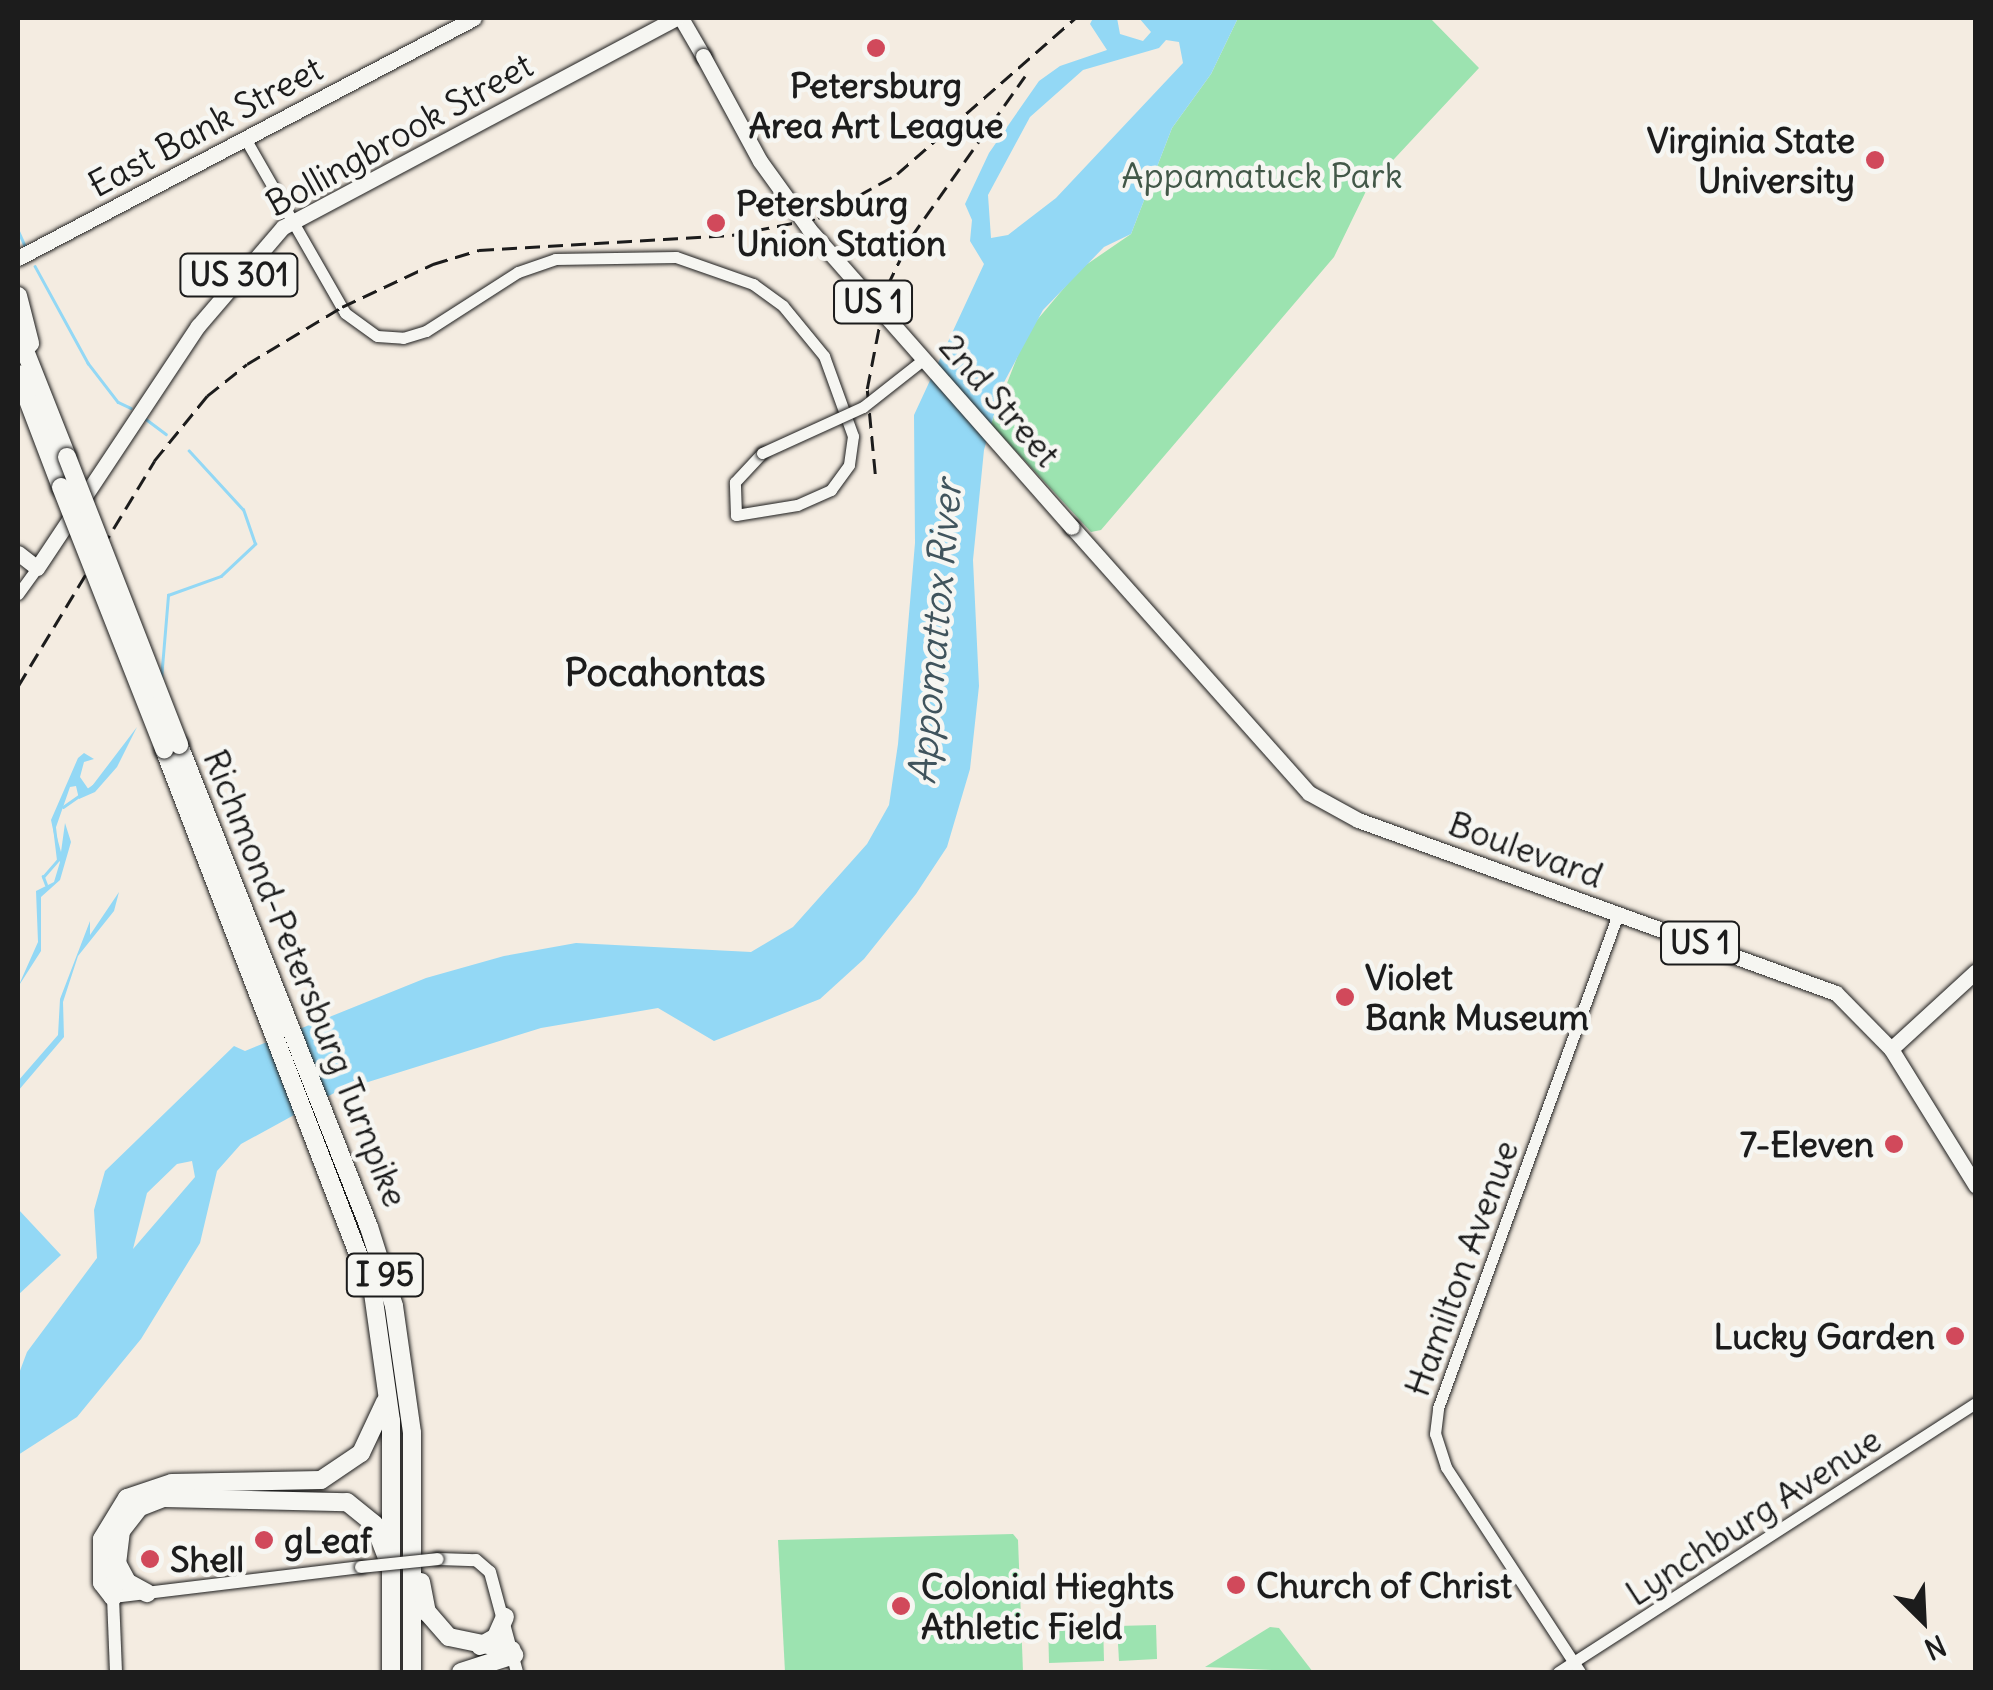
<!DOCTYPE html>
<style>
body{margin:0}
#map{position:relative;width:1993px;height:1690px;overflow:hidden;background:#f4ece1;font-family:Delius,sans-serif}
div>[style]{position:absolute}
.green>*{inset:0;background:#9ce3b0}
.water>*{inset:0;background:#93d8f5}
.stream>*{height:2.5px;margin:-1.25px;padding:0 1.25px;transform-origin:1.25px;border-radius:1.25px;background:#93d8f5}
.roads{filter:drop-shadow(0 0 2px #1c1c1c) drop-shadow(0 0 2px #1c1c1c)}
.tertiary>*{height:11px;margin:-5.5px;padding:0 5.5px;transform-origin:5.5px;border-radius:5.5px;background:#f6f6f2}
.secondary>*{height:12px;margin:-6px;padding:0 6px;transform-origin:6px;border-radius:6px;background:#f6f6f2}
.primary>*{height:15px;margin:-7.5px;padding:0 7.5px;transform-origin:7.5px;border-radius:7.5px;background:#f6f6f2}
.motorway>*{height:18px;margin:-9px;padding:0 9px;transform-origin:9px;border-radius:9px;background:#f6f6f2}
.rail>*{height:2.5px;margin-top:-1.25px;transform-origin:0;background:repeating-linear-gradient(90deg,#1c1c1c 0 15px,transparent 0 23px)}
.bridges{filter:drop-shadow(0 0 2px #1c1c1c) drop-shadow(0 0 2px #1c1c1c)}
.tertiary-bridge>*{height:11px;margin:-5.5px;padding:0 5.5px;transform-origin:5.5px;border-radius:5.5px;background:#f6f6f2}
.secondary-bridge>*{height:12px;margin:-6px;padding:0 6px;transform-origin:6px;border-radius:6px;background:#f6f6f2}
.primary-bridge>*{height:15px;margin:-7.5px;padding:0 7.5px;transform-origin:7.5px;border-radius:7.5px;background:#f6f6f2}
.motorway-bridge>*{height:18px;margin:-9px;padding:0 9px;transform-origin:9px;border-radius:9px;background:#f6f6f2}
.dots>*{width:28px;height:28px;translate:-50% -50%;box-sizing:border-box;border:5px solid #f6f6f2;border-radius:50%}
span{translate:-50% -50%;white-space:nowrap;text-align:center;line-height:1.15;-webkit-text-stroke:9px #f6f6f2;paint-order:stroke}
.shield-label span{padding:2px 8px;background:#f6f6f2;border:2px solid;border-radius:8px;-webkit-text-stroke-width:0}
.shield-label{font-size:32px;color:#1c1c1c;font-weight:700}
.poi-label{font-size:35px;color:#1c1c1c;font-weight:700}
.right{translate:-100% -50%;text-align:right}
.left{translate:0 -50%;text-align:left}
.street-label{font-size:35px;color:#1c1c1c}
.park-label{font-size:35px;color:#425848}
.water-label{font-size:38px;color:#40545d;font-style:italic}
.neighbourhood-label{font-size:38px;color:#1c1c1c;font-weight:700}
.frame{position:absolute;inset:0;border:20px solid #1c1c1c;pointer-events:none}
.north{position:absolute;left:1873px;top:1570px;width:100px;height:100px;-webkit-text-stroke:8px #f6f6f2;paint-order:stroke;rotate:156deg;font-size:28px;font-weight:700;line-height:40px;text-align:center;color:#1c1c1c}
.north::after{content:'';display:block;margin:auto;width:35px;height:45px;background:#1c1c1c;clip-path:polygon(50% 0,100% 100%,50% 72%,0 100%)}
</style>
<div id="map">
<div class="green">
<div style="clip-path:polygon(1238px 18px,1430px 18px,1479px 68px,1368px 187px,1334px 257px,1101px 530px,1091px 532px,991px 424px,1027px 332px,1080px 269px,1131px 234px,1172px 128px,1211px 74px)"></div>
<div style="clip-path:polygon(1013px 1534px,1018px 1540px,1023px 1672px,785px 1672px,778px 1540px)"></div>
<div style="clip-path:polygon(1048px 1621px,1103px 1621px,1104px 1661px,1049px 1663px)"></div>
<div style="clip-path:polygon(1156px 1625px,1157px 1659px,1119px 1661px,1117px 1626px)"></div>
<div style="clip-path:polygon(1270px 1627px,1279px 1628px,1313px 1672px,1205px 1667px)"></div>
</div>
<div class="water">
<div style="clip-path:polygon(evenodd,1093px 18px,1117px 18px,1120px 34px,1143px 41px,1151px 32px,1139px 18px,1238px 18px,1211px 74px,1172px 128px,1131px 234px,1104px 247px,1043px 310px,1002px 386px,984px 450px,973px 560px,979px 686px,970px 769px,947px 847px,916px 894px,864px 959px,820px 999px,714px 1041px,658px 1008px,541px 1028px,336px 1092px,241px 1144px,217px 1171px,200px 1243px,141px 1339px,77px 1417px,18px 1455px,18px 1376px,27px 1352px,97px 1258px,94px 1210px,105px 1171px,234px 1046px,245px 1051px,426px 978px,504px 956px,576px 943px,751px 952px,793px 927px,867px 844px,889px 805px,898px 744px,915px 543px,914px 415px,984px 264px,970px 241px,972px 220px,965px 204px,989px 153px,1039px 81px,1060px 66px,1107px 50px,1090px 24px,1093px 18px,1166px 40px,1179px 42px,1183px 63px,1056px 198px,1008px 235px,991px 238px,988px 195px,1030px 117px,1083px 70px,1159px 48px,1166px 40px,1093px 18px,192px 1161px,195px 1177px,133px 1249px,147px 1193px,177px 1164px,192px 1161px)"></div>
<div style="clip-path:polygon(137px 727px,117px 767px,95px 792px,79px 799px,76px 786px,70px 787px,55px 830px,61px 852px,65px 823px,71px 842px,60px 880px,41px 897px,41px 951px,18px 987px,38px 942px,36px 891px,54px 882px,60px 862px,51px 820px,78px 758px,84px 753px,94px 759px,84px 762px,80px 777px,89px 790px)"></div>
<div style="clip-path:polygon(119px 892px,114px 911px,78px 956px,63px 1002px,64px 1037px,18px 1091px,18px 1081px,58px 1035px,60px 999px,90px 921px,90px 935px)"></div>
<div style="clip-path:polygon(18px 1209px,61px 1255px,18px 1295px)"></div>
</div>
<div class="stream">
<div style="left:18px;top:230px;width:17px;rotate:66deg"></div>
<div style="left:35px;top:266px;width:111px;rotate:61.3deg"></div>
<div style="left:88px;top:363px;width:49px;rotate:52.4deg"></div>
<div style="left:118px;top:402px;width:14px;rotate:25deg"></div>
<div style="left:146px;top:419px;width:25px;rotate:37deg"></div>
<div style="left:161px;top:679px;width:84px;rotate:-85.2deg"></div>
<div style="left:168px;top:595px;width:56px;rotate:-19.7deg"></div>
<div style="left:221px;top:576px;width:47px;rotate:-43.3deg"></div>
<div style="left:255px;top:544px;width:36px;rotate:-109deg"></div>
<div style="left:243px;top:510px;width:80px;rotate:-132.5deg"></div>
<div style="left:63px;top:807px;width:37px;rotate:-35deg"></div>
<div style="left:46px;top:885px;width:9px;rotate:-111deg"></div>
<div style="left:43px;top:877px;width:23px;rotate:-49deg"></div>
<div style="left:58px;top:860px;width:39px;rotate:-97deg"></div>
</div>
<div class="roads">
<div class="tertiary">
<div style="left:246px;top:140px;width:199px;rotate:60.2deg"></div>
<div style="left:345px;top:313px;width:39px;rotate:36deg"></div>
<div style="left:377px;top:336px;width:26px;rotate:4deg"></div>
<div style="left:403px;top:338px;width:24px;rotate:-17deg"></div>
<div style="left:426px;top:331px;width:109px;rotate:-32.7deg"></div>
<div style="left:518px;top:272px;width:39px;rotate:-19deg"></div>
<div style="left:555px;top:259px;width:121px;rotate:-0.9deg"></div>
<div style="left:676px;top:257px;width:82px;rotate:19.3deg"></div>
<div style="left:753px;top:284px;width:37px;rotate:36deg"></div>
<div style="left:783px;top:306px;width:65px;rotate:50.6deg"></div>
<div style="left:824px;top:356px;width:85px;rotate:70.1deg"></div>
<div style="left:853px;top:436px;width:29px;rotate:98deg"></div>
<div style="left:849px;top:465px;width:31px;rotate:126deg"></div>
<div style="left:831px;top:490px;width:37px;rotate:156deg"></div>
<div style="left:797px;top:505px;width:62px;rotate:170.7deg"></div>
<div style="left:736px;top:515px;width:33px;rotate:-92deg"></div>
<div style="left:735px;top:482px;width:40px;rotate:-47deg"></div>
<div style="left:18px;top:594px;width:32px;rotate:-54deg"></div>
<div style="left:1558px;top:1672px;width:497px;rotate:-32.8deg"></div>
<div style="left:1580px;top:1672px;width:245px;rotate:-123.2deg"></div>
<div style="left:1446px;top:1467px;width:35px;rotate:-108deg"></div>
<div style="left:1435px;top:1434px;width:26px;rotate:-83deg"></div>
<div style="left:1438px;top:1408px;width:526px;rotate:-69.98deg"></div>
</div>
<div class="secondary">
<div style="left:438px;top:1559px;width:38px;rotate:2deg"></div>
<div style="left:476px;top:1560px;width:18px;rotate:41deg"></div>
<div style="left:490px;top:1572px;width:104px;rotate:74.9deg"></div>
<div style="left:116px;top:1672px;width:75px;rotate:-92.3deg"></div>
<div style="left:113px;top:1597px;width:250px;rotate:-6.9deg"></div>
</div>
<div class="primary">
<div style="left:681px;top:18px;width:44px;rotate:59.9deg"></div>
<div style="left:18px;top:258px;width:515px;rotate:-27.76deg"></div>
<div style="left:1072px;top:527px;width:356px;rotate:48.3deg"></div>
<div style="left:1309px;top:793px;width:56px;rotate:28.9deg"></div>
<div style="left:1358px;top:820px;width:508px;rotate:19.9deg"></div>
<div style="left:1836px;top:993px;width:78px;rotate:45.5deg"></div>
<div style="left:1891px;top:1049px;width:161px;rotate:58.2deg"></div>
<div style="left:18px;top:553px;width:24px;rotate:38deg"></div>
<div style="left:37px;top:568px;width:291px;rotate:-56.4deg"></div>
<div style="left:198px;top:326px;width:130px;rotate:-49.4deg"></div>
<div style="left:283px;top:227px;width:445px;rotate:-28deg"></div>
<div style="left:1891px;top:1049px;width:115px;rotate:-42.5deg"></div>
</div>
<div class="motorway">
<div style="left:18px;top:296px;width:49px;rotate:75.7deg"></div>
<div style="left:18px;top:333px;width:133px;rotate:68.4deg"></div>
<div style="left:18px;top:374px;width:121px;rotate:69.2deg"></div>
<div style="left:179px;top:745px;width:518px;rotate:68.49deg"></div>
<div style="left:369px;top:1227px;width:83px;rotate:72.4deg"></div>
<div style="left:394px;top:1306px;width:128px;rotate:81.9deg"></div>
<div style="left:412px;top:1433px;width:239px;rotate:90deg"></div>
<div style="left:164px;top:749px;width:583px;rotate:68.98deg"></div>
<div style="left:373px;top:1293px;width:129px;rotate:82deg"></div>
<div style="left:391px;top:1421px;width:251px;rotate:90deg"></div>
<div style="left:117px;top:1563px;width:21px;rotate:62deg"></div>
<div style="left:127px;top:1582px;width:23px;rotate:29deg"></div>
<div style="left:421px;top:1582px;width:31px;rotate:79deg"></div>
<div style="left:427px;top:1612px;width:33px;rotate:49deg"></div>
<div style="left:449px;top:1637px;width:64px;rotate:11.7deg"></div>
<div style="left:113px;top:1597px;width:18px;rotate:-128deg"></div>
<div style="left:102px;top:1583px;width:44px;rotate:-90deg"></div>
<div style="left:102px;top:1539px;width:48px;rotate:-58.6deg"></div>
<div style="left:127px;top:1498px;width:47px;rotate:-18.4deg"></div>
<div style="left:172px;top:1483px;width:149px;rotate:-1.2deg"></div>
<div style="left:321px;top:1480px;width:48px;rotate:-34deg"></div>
<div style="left:361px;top:1453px;width:56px;rotate:-64.8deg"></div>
<div style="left:113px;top:1597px;width:66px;rotate:-83.1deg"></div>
<div style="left:121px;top:1531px;width:31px;rotate:-52deg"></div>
<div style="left:140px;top:1507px;width:26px;rotate:-21deg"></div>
<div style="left:164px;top:1498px;width:183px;rotate:1.3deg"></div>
<div style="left:347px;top:1502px;width:35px;rotate:39deg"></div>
<div style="left:374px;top:1524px;width:36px;rotate:69deg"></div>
<div style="left:480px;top:1646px;width:18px;rotate:-29deg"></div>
<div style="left:496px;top:1637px;width:22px;rotate:-66deg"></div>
<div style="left:461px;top:1672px;width:56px;rotate:-17.8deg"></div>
</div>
</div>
<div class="rail">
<div style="left:875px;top:474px;width:85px;rotate:-95.4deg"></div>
<div style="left:867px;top:389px;width:105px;rotate:-79deg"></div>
<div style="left:887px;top:286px;width:55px;rotate:-63.9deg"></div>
<div style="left:911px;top:237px;width:197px;rotate:-54.7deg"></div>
<div style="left:18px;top:686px;width:263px;rotate:-58.8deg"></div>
<div style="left:154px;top:461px;width:84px;rotate:-50.8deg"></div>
<div style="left:207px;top:396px;width:51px;rotate:-38.7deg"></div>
<div style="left:247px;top:364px;width:111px;rotate:-31deg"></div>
<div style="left:342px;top:307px;width:101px;rotate:-25.3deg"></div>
<div style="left:433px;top:264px;width:48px;rotate:-16.9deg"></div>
<div style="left:479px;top:250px;width:253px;rotate:-3.4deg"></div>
<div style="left:732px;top:235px;width:88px;rotate:-11.2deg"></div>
<div style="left:818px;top:218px;width:90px;rotate:-29.1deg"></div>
<div style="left:897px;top:174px;width:237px;rotate:-41.2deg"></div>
</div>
<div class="bridges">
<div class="tertiary-bridge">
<div style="left:762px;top:453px;width:111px;rotate:-24.5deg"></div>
<div style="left:863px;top:407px;width:78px;rotate:-38.2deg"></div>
</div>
<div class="secondary-bridge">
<div style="left:361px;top:1567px;width:77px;rotate:-5.9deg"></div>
</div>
<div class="primary-bridge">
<div style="left:703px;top:56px;width:119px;rotate:61.5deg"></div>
<div style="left:760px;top:161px;width:84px;rotate:54.2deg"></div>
<div style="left:809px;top:229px;width:397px;rotate:48.6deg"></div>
</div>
<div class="motorway-bridge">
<div style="left:67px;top:457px;width:309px;rotate:68.7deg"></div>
<div style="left:61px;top:487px;width:282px;rotate:68.5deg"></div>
</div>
</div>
<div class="dots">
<div style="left:876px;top:48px;background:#d1495b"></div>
<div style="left:1875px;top:160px;background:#d1495b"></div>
<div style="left:716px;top:223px;background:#d1495b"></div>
<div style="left:1345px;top:997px;background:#d1495b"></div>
<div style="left:1894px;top:1144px;background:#d1495b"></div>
<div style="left:1955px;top:1336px;background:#d1495b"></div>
<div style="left:264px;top:1540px;background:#d1495b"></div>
<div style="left:150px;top:1559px;background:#d1495b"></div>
<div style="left:1236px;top:1585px;background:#d1495b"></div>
<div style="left:901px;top:1606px;background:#d1495b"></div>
</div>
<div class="shield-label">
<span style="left:239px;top:275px">US 301</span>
<span style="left:873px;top:302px">US 1</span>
<span style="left:1700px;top:943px">US 1</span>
<span style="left:385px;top:1275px">I 95</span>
</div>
<div class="poi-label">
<span style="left:876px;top:105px">Petersburg<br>Area Art League</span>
<span class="right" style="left:1855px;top:160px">Virginia State<br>University</span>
<span class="left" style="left:736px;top:223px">Petersburg<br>Union Station</span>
<span class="left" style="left:1365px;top:997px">Violet<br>Bank Museum</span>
<span class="right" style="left:1874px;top:1144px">7-Eleven</span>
<span class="right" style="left:1935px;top:1336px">Lucky Garden</span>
<span class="left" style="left:284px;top:1540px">gLeaf</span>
<span class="left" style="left:170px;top:1559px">Shell</span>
<span class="left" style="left:1256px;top:1585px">Church of Christ</span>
<span class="left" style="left:921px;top:1606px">Colonial Hieghts<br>Athletic Field</span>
</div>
<div class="street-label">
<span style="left:205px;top:126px;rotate:-28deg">East Bank Street</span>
<span style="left:399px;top:134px;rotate:-29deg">Bollingbrook Street</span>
<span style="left:1000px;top:400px;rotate:49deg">2nd Street</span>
<span style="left:1526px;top:849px;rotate:20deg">Boulevard</span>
<span style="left:306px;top:978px;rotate:68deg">Richmond-Petersburg Turnpike</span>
<span style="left:1461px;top:1268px;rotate:-70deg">Hamilton Avenue</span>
<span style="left:1753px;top:1516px;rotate:-33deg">Lynchburg Avenue</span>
</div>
<div class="park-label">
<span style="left:1262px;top:175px">Appamatuck Park</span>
</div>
<div class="water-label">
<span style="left:935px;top:632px;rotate:-85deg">Appomattox River</span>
</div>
<div class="neighbourhood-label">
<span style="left:665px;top:673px">Pocahontas</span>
</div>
<div class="frame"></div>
<div class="north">N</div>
</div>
